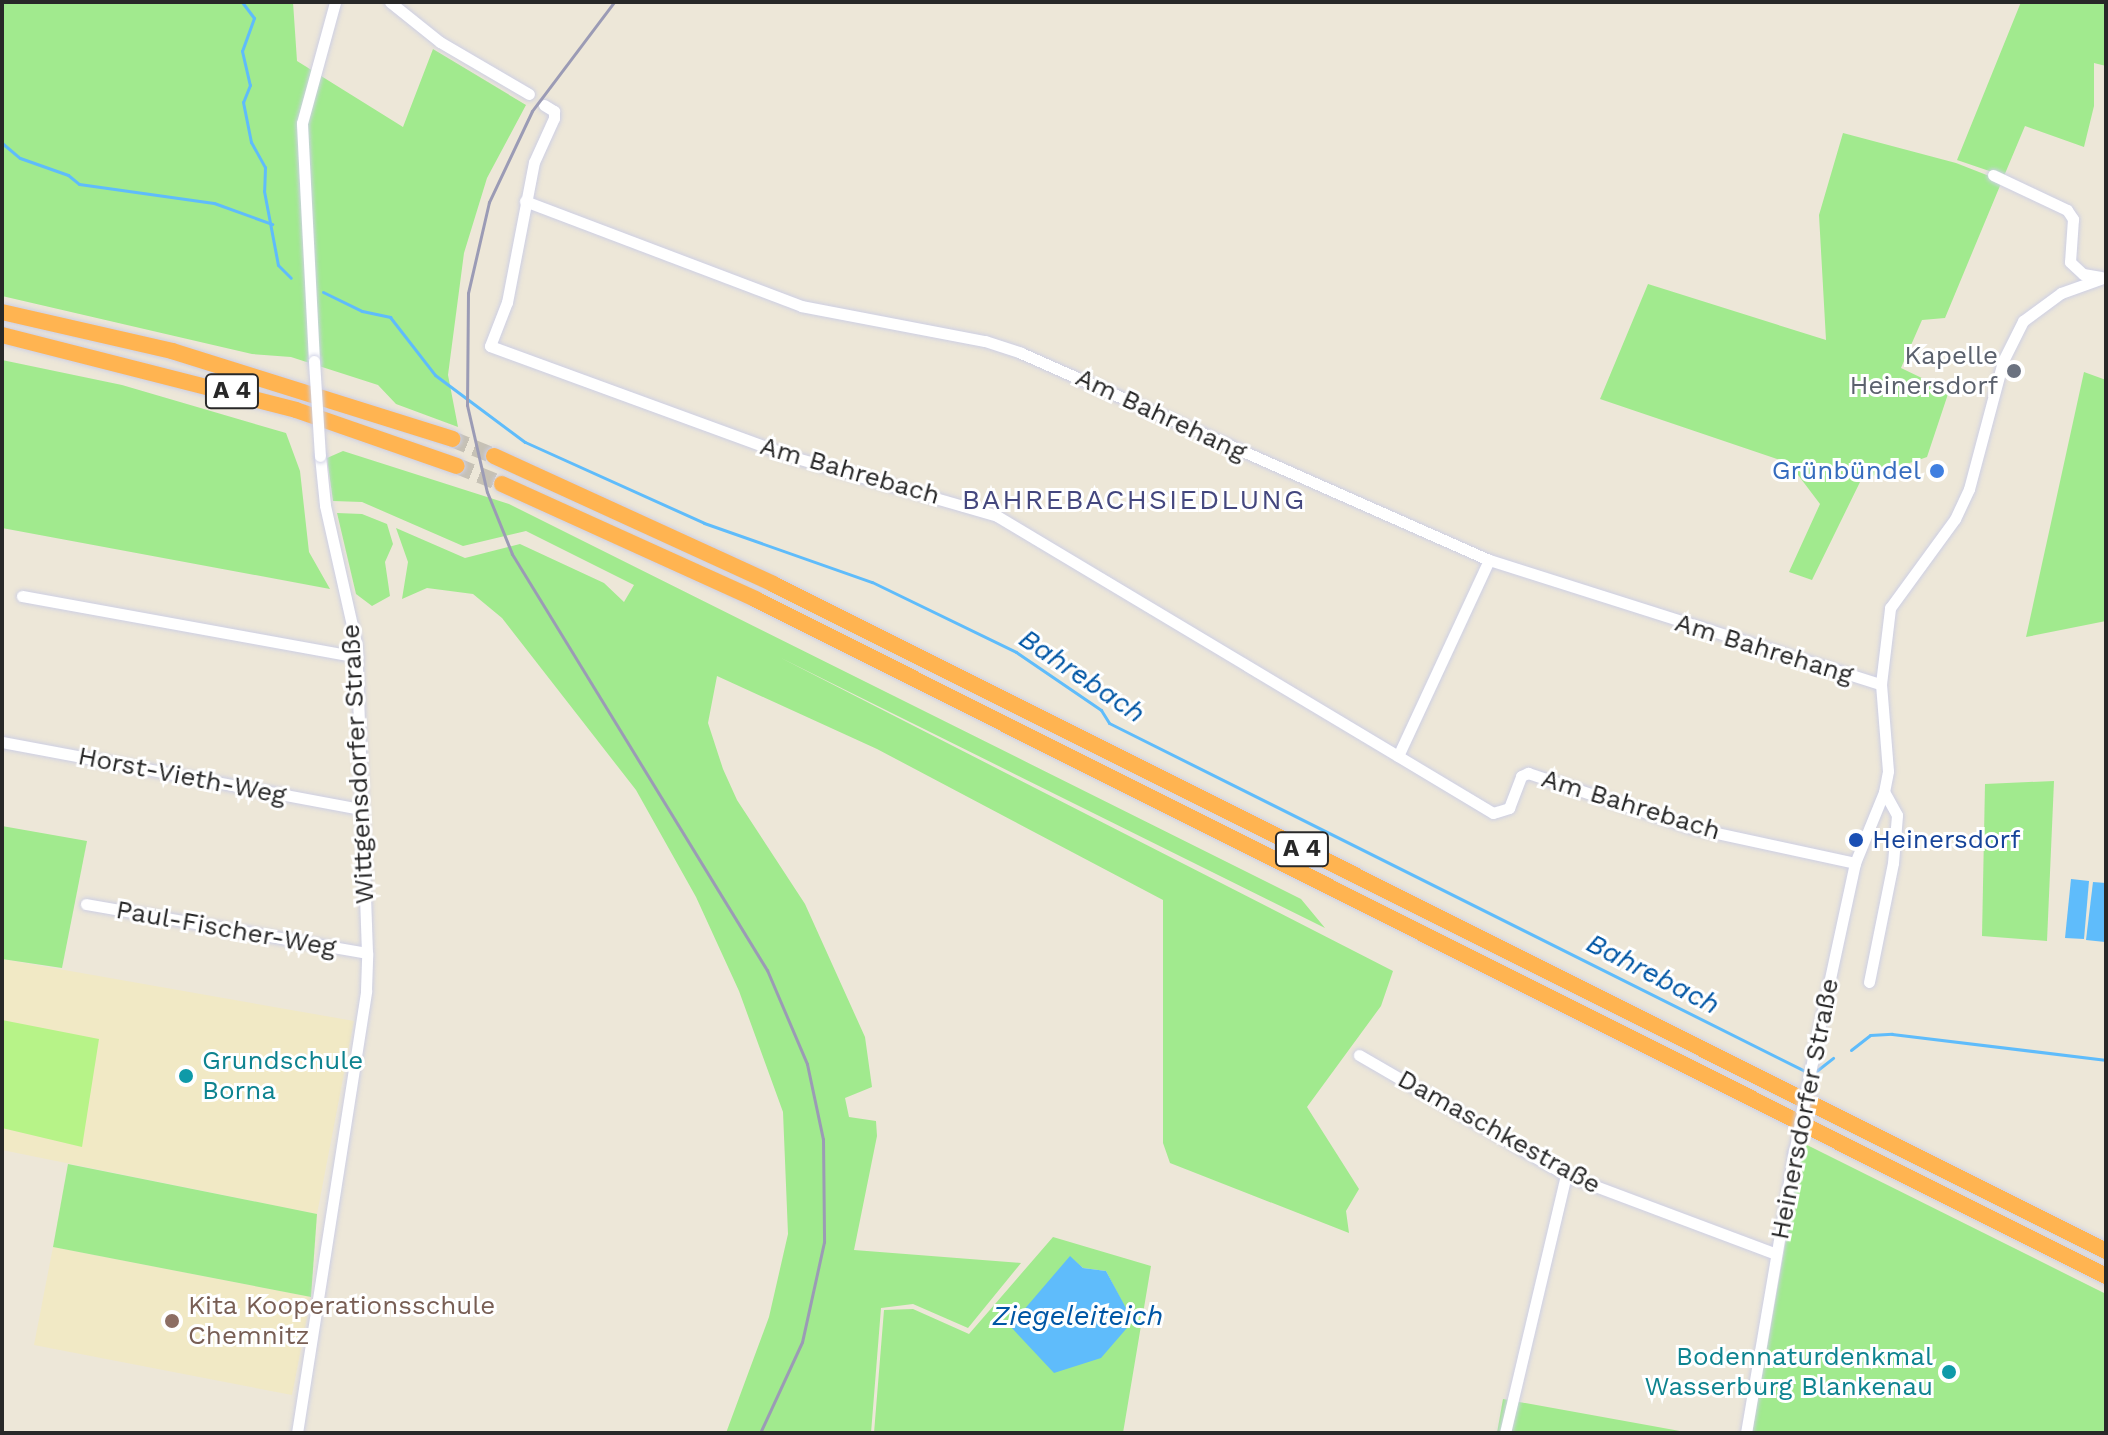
<!DOCTYPE html>
<meta charset="utf-8">
<style>
body{margin:0}
#map{position:relative;width:2108px;height:1435px;overflow:hidden;background:#ede7d8;font-family:"Work Sans",sans-serif}
div>[style]{position:absolute}
.education>*{inset:0;background:#f1e9c5}
.green>*{inset:0;background:#a1ea8e}
.pitch>*{inset:0;background:#b7f388}
.water>*{inset:0;background:#5fbcfb}
.stream>*{height:3px;margin:-1.5px;padding:0 1.5px;transform-origin:1.5px;border-radius:1.5px;background:#5fbcfb}
.highway-tunnel>*{height:16px;margin-top:-8px;transform-origin:0;background:repeating-linear-gradient(90deg,#c6c1b5 0 16px,transparent 0 24px)}
.roads{filter:drop-shadow(0 0 2px #cdcfe4) drop-shadow(0 0 2px #cdcfe4)}
.minor>*{height:11px;margin:-5.5px;padding:0 5.5px;transform-origin:5.5px;border-radius:5.5px;background:#fff}
.highway>*{height:16px;margin:-8px;padding:0 8px;transform-origin:8px;border-radius:8px;background:#ffb451}
.rail>*{height:3px;margin:-1.5px;padding:0 1.5px;transform-origin:1.5px;border-radius:1.5px;background:#9b9bb5}
.bridges{filter:drop-shadow(0 0 2px #cdcfe4) drop-shadow(0 0 2px #cdcfe4)}
.minor-bridge>*{height:11px;margin:-5.5px;padding:0 5.5px;transform-origin:5.5px;border-radius:5.5px;background:#fff}
.dots>*{width:22px;height:22px;translate:-50% -50%;box-sizing:border-box;border:4px solid #fff;border-radius:50%}
span{translate:-50% -50%;white-space:nowrap;text-align:center;line-height:1.15;-webkit-text-stroke:6px #fff;paint-order:stroke}
.shield-label span{padding:2px 6px;background:#fff;border:2px solid;border-radius:6px;-webkit-text-stroke-width:0}
.shield-label{font-size:24px;color:#282828;font-weight:700}
.worship-label{font-size:26px;color:#5b616d}
.right{translate:-100% -50%;text-align:right}
.street-label{font-size:26px;color:#282828}
.shop-label{font-size:26px;color:#366cbe}
.transit-label{font-size:26px;color:#164399}
.left{translate:0 -50%;text-align:left}
.culture-label{font-size:26px;color:#0d838f}
.education-label{font-size:26px;color:#785e54}
.neighbourhood-label{font-size:28px;color:#44477e;letter-spacing:2px}
.water-label{font-size:28px;color:#0056a5;font-style:italic}
.frame{position:absolute;inset:0;border:4px solid #282828;pointer-events:none}
</style>
<div id="map">
<div class="education">
<div style="clip-path:polygon(2px 959px,354px 1021px,317px 1214px,2px 1150px)"></div>
<div style="clip-path:polygon(53px 1247px,311px 1297px,292px 1395px,34px 1345px)"></div>
</div>
<div class="green">
<div style="clip-path:polygon(2px 2px,293px 2px,297px 61px,403px 127px,433px 49px,526px 105px,487px 178px,464px 253px,448px 375px,458px 427px,396px 404px,378px 385px,291px 357px,252px 354px,2px 296px)"></div>
<div style="clip-path:polygon(2021px 2px,2106px 2px,2106px 66px,2094px 63px,2094px 106px,2084px 147px,2025px 126px,2004px 176px,1957px 160px)"></div>
<div style="clip-path:polygon(1843px 133px,1956px 163px,2002px 181px,1945px 318px,1922px 320px,1901px 368px,1949px 391px,1927px 457px,1861px 480px,1812px 580px,1789px 572px,1820px 504px,1789px 463px,1600px 399px,1648px 284px,1826px 340px,1819px 215px)"></div>
<div style="clip-path:polygon(2px 360px,122px 385px,286px 433px,300px 471px,309px 552px,330px 589px,2px 528px)"></div>
<div style="clip-path:polygon(2084px 372px,2106px 380px,2106px 621px,2026px 637px)"></div>
<div style="clip-path:polygon(343px 451px,509px 504px,1301px 899px,1325px 928px,781px 658px,1393px 971px,1381px 1006px,1307px 1107px,1359px 1189px,1346px 1211px,1349px 1233px,1170px 1163px,1163px 1143px,1163px 900px,877px 749px,717px 676px,708px 723px,723px 769px,737px 800px,805px 904px,865px 1037px,872px 1087px,845px 1098px,849px 1117px,876px 1121px,877px 1136px,854px 1250px,1021px 1263px,968px 1328px,913px 1304px,881px 1308px,871px 1433px,726px 1433px,769px 1317px,788px 1234px,783px 1112px,739px 991px,696px 897px,636px 790px,502px 618px,473px 594px,427px 588px,402px 599px,408px 562px,396px 528px,465px 558px,520px 544px,604px 583px,624px 602px,634px 585px,526px 531px,463px 546px,362px 502px,333px 501px,327px 458px)"></div>
<div style="clip-path:polygon(337px 513px,362px 514px,387px 524px,393px 544px,385px 562px,390px 596px,372px 606px,356px 594px)"></div>
<div style="clip-path:polygon(2054px 781px,2047px 941px,1982px 936px,1985px 784px)"></div>
<div style="clip-path:polygon(2px 826px,87px 841px,62px 968px,2px 959px)"></div>
<div style="clip-path:polygon(1803px 1143px,2106px 1294px,2106px 1433px,1752px 1433px)"></div>
<div style="clip-path:polygon(68px 1164px,317px 1214px,311px 1297px,53px 1247px)"></div>
<div style="clip-path:polygon(evenodd,1053px 1237px,1151px 1266px,1123px 1433px,874px 1433px,884px 1310px,913px 1309px,969px 1334px,1053px 1237px,1070px 1257px,1083px 1268px,1106px 1271px,1132px 1321px,1070px 1257px)"></div>
<div style="clip-path:polygon(1503px 1399px,1691px 1433px,1497px 1433px)"></div>
</div>
<div class="pitch">
<div style="clip-path:polygon(2px 1020px,99px 1039px,82px 1147px,2px 1128px)"></div>
</div>
<div class="water">
<div style="clip-path:polygon(2071px 879px,2089px 881px,2084px 939px,2065px 938px)"></div>
<div style="clip-path:polygon(2093px 882px,2106px 883px,2105px 942px,2086px 940px)"></div>
<div style="clip-path:polygon(1070px 1256px,1083px 1268px,1106px 1271px,1133px 1321px,1101px 1358px,1054px 1373px,1010px 1326px)"></div>
</div>
<div class="stream">
<div style="left:242px;top:2px;width:20px;rotate:53deg"></div>
<div style="left:254px;top:18px;width:35px;rotate:110deg"></div>
<div style="left:242px;top:51px;width:35px;rotate:77deg"></div>
<div style="left:250px;top:85px;width:18px;rotate:112deg"></div>
<div style="left:243px;top:102px;width:41px;rotate:78.7deg"></div>
<div style="left:251px;top:142px;width:29px;rotate:61deg"></div>
<div style="left:265px;top:167px;width:24px;rotate:92deg"></div>
<div style="left:264px;top:191px;width:75px;rotate:79.3deg"></div>
<div style="left:278px;top:265px;width:18px;rotate:45deg"></div>
<div style="left:2px;top:143px;width:23px;rotate:40deg"></div>
<div style="left:20px;top:158px;width:51px;rotate:19.5deg"></div>
<div style="left:68px;top:175px;width:14px;rotate:39deg"></div>
<div style="left:79px;top:184px;width:136px;rotate:8deg"></div>
<div style="left:214px;top:203px;width:62px;rotate:19.9deg"></div>
<div style="left:323px;top:292px;width:43px;rotate:26deg"></div>
<div style="left:362px;top:311px;width:29px;rotate:12deg"></div>
<div style="left:390px;top:317px;width:73px;rotate:52.2deg"></div>
<div style="left:435px;top:375px;width:112px;rotate:36.7deg"></div>
<div style="left:525px;top:442px;width:196px;rotate:24.3deg"></div>
<div style="left:704px;top:523px;width:178px;rotate:19.4deg"></div>
<div style="left:872px;top:582px;width:160px;rotate:25.9deg"></div>
<div style="left:1016px;top:652px;width:103px;rotate:34.3deg"></div>
<div style="left:1101px;top:710px;width:15px;rotate:58deg"></div>
<div style="left:1109px;top:723px;width:780px;rotate:26.57deg"></div>
<div style="left:1851px;top:1050px;width:24px;rotate:-38deg"></div>
<div style="left:1870px;top:1035px;width:22px;rotate:-3deg"></div>
<div style="left:1892px;top:1034px;width:216px;rotate:6.9deg"></div>
<div style="left:1815px;top:1072px;width:23px;rotate:-38deg"></div>
</div>
<div class="highway-tunnel">
<div style="left:452px;top:439px;width:45px;rotate:22deg"></div>
<div style="left:457px;top:466px;width:48px;rotate:21.8deg"></div>
</div>
<div class="roads">
<div class="minor">
<div style="left:390px;top:2px;width:64px;rotate:38.7deg"></div>
<div style="left:440px;top:42px;width:103px;rotate:30.3deg"></div>
<div style="left:544px;top:105px;width:12px;rotate:31deg"></div>
<div style="left:554px;top:111px;width:7px;rotate:90deg"></div>
<div style="left:554px;top:118px;width:48px;rotate:114.4deg"></div>
<div style="left:534px;top:162px;width:143px;rotate:100.9deg"></div>
<div style="left:507px;top:302px;width:47px;rotate:111.1deg"></div>
<div style="left:490px;top:346px;width:323px;rotate:20.1deg"></div>
<div style="left:793px;top:457px;width:212px;rotate:16.1deg"></div>
<div style="left:997px;top:516px;width:578px;rotate:30.91deg"></div>
<div style="left:1493px;top:813px;width:17px;rotate:-17deg"></div>
<div style="left:1509px;top:808px;width:34px;rotate:-69deg"></div>
<div style="left:1521px;top:776px;width:8px;rotate:-23deg"></div>
<div style="left:1528px;top:773px;width:170px;rotate:18.5deg"></div>
<div style="left:1689px;top:827px;width:170px;rotate:12.2deg"></div>
<div style="left:1993px;top:175px;width:82px;rotate:25.3deg"></div>
<div style="left:2067px;top:210px;width:11px;rotate:56deg"></div>
<div style="left:2073px;top:219px;width:43px;rotate:94deg"></div>
<div style="left:2070px;top:262px;width:18px;rotate:43deg"></div>
<div style="left:2083px;top:274px;width:18px;rotate:9deg"></div>
<div style="left:525px;top:201px;width:295px;rotate:20.8deg"></div>
<div style="left:801px;top:306px;width:187px;rotate:10.8deg"></div>
<div style="left:985px;top:341px;width:38px;rotate:18deg"></div>
<div style="left:1021px;top:353px;width:512px;rotate:23.86deg"></div>
<div style="left:1489px;top:560px;width:411px;rotate:17.6deg"></div>
<div style="left:314px;top:361px;width:238px;rotate:-92.9deg"></div>
<div style="left:302px;top:123px;width:125px;rotate:-74.7deg"></div>
<div style="left:22px;top:596px;width:341px;rotate:10.3deg"></div>
<div style="left:2px;top:742px;width:365px;rotate:10.6deg"></div>
<div style="left:1398px;top:756px;width:216px;rotate:-65.1deg"></div>
<div style="left:86px;top:904px;width:285px;rotate:9.9deg"></div>
<div style="left:1869px;top:982px;width:121px;rotate:-78.6deg"></div>
<div style="left:1893px;top:863px;width:48px;rotate:-85.2deg"></div>
<div style="left:1897px;top:815px;width:26px;rotate:-119deg"></div>
<div style="left:1815px;top:1048px;width:189px;rotate:-77.8deg"></div>
<div style="left:1855px;top:863px;width:77px;rotate:-67.8deg"></div>
<div style="left:1884px;top:792px;width:21px;rotate:-79deg"></div>
<div style="left:1888px;top:771px;width:87px;rotate:-94.6deg"></div>
<div style="left:1881px;top:684px;width:77px;rotate:-83.2deg"></div>
<div style="left:1890px;top:608px;width:110px;rotate:-53.9deg"></div>
<div style="left:1955px;top:519px;width:33px;rotate:-65deg"></div>
<div style="left:1969px;top:489px;width:132px;rotate:-75.1deg"></div>
<div style="left:2003px;top:361px;width:45px;rotate:-63.4deg"></div>
<div style="left:2023px;top:321px;width:47px;rotate:-36.4deg"></div>
<div style="left:2061px;top:293px;width:48px;rotate:-19.6deg"></div>
<div style="left:1359px;top:1055px;width:239px;rotate:30.1deg"></div>
<div style="left:1566px;top:1175px;width:224px;rotate:20.6deg"></div>
<div style="left:297px;top:1433px;width:448px;rotate:-81.1deg"></div>
<div style="left:366px;top:990px;width:37px;rotate:-88deg"></div>
<div style="left:367px;top:953px;width:310px;rotate:-92deg"></div>
<div style="left:356px;top:643px;width:141px;rotate:-102.7deg"></div>
<div style="left:325px;top:505px;width:49px;rotate:-95.8deg"></div>
<div style="left:1505px;top:1433px;width:265px;rotate:-76.7deg"></div>
<div style="left:1746px;top:1433px;width:284px;rotate:-80.3deg"></div>
</div>
<div class="highway">
<div style="left:2px;top:312px;width:174px;rotate:12.9deg"></div>
<div style="left:172px;top:351px;width:294px;rotate:17.4deg"></div>
<div style="left:2px;top:335px;width:303px;rotate:14.3deg"></div>
<div style="left:296px;top:410px;width:170px;rotate:19.2deg"></div>
<div style="left:494px;top:456px;width:307px;rotate:24.6deg"></div>
<div style="left:773px;top:584px;width:1491px;rotate:26.58deg"></div>
<div style="left:502px;top:484px;width:278px;rotate:24.4deg"></div>
<div style="left:755px;top:599px;width:1511px;rotate:26.62deg"></div>
</div>
</div>
<div class="rail">
<div style="left:614px;top:2px;width:136px;rotate:127deg"></div>
<div style="left:532px;top:111px;width:101px;rotate:115.3deg"></div>
<div style="left:489px;top:202px;width:93px;rotate:103deg"></div>
<div style="left:468px;top:293px;width:112px;rotate:90.5deg"></div>
<div style="left:467px;top:405px;width:89px;rotate:77.1deg"></div>
<div style="left:487px;top:492px;width:67px;rotate:68deg"></div>
<div style="left:512px;top:554px;width:488px;rotate:58.5deg"></div>
<div style="left:767px;top:970px;width:102px;rotate:66.9deg"></div>
<div style="left:807px;top:1064px;width:77px;rotate:78deg"></div>
<div style="left:823px;top:1139px;width:103px;rotate:89.4deg"></div>
<div style="left:824px;top:1242px;width:102px;rotate:102.4deg"></div>
<div style="left:802px;top:1342px;width:100px;rotate:114.8deg"></div>
</div>
<div class="bridges">
<div class="minor-bridge">
<div style="left:314px;top:361px;width:95px;rotate:86.4deg"></div>
<div style="left:1794px;top:1153px;width:107px;rotate:-78.7deg"></div>
</div>
</div>
<div class="dots">
<div style="left:2014px;top:371px;background:#6b7280"></div>
<div style="left:1937px;top:471px;background:#3f7fe0"></div>
<div style="left:1856px;top:840px;background:#1a4fb4"></div>
<div style="left:186px;top:1076px;background:#0f9aa8"></div>
<div style="left:172px;top:1321px;background:#8d6e63"></div>
<div style="left:1949px;top:1372px;background:#0f9aa8"></div>
</div>
<div class="shield-label">
<span style="left:232px;top:391px">A 4</span>
<span style="left:1302px;top:849px">A 4</span>
</div>
<div class="worship-label">
<span class="right" style="left:1998px;top:371px">Kapelle<br>Heinersdorf</span>
</div>
<div class="street-label">
<span style="left:1161px;top:415px;rotate:25deg">Am Bahrehang</span>
<span style="left:850px;top:471px;rotate:16deg">Am Bahrebach</span>
<span style="left:1764px;top:649px;rotate:17deg">Am Bahrehang</span>
<span style="left:358px;top:764px;rotate:-93deg">Wittgensdorfer Straße</span>
<span style="left:182px;top:776px;rotate:11deg">Horst-Vieth-Weg</span>
<span style="left:1631px;top:805px;rotate:17deg">Am Bahrebach</span>
<span style="left:226px;top:929px;rotate:10deg">Paul-Fischer-Weg</span>
<span style="left:1805px;top:1109px;rotate:-79deg">Heinersdorfer Straße</span>
<span style="left:1499px;top:1132px;rotate:29deg">Damaschkestraße</span>
</div>
<div class="shop-label">
<span class="right" style="left:1921px;top:471px">Grünbündel</span>
</div>
<div class="transit-label">
<span class="left" style="left:1872px;top:840px">Heinersdorf</span>
</div>
<div class="culture-label">
<span class="left" style="left:202px;top:1076px">Grundschule<br>Borna</span>
<span class="right" style="left:1933px;top:1372px">Bodennaturdenkmal<br>Wasserburg Blankenau</span>
</div>
<div class="education-label">
<span class="left" style="left:188px;top:1321px">Kita Kooperationsschule<br>Chemnitz</span>
</div>
<div class="neighbourhood-label">
<span style="left:1134px;top:500px">BAHREBACHSIEDLUNG</span>
</div>
<div class="water-label">
<span style="left:1082px;top:676px;rotate:34deg">Bahrebach</span>
<span style="left:1653px;top:974px;rotate:27deg">Bahrebach</span>
<span style="left:1078px;top:1316px">Ziegeleiteich</span>
</div>
<div class="frame"></div>
</div>
